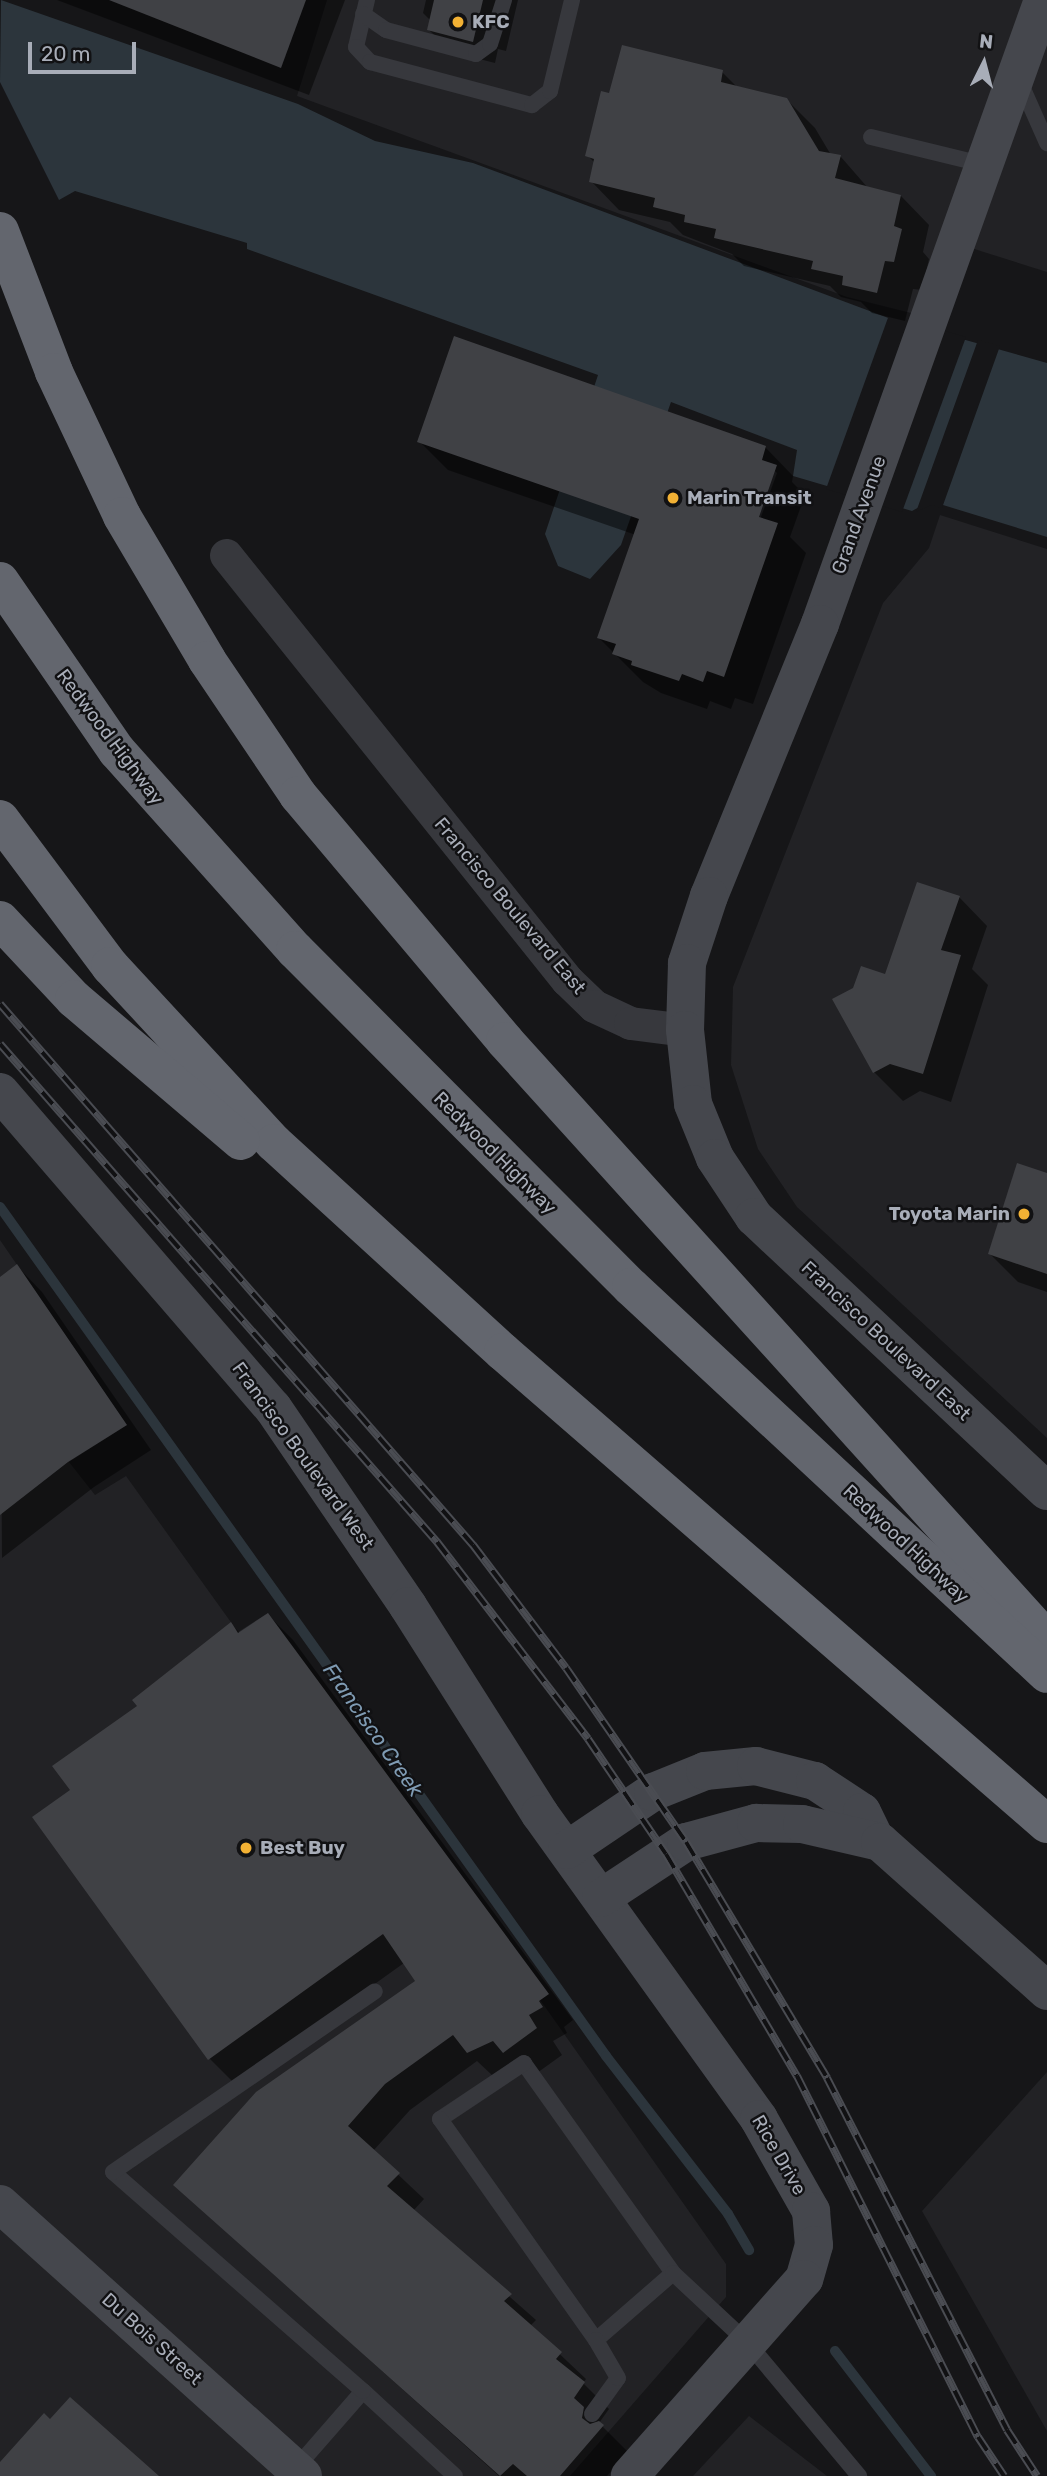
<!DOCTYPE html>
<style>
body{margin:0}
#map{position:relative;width:1047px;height:2476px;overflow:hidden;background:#161618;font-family:Rubik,sans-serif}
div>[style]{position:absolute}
.built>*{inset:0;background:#222225}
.water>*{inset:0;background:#2c353c}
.pier>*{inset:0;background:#161618}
.shadow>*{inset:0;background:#0007}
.stream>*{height:10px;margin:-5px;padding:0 5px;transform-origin:5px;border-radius:5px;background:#2c353c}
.building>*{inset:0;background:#404145}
.lane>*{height:16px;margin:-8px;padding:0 8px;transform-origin:8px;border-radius:8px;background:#37383d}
.street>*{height:33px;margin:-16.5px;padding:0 16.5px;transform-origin:16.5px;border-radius:16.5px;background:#37383d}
.secondary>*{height:38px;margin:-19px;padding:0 19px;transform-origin:19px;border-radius:19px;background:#45474d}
.highway>*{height:38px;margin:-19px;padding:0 19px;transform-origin:19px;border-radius:19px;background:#63666e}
.rail>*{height:8px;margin-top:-4px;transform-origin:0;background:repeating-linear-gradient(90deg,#111113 0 16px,#4a4c52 0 32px);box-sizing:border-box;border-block:2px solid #4a4c52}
.dots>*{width:19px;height:19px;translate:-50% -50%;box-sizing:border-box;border:4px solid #111113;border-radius:50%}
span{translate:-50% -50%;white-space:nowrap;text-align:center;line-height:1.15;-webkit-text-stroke:5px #111113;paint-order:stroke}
.poi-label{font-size:19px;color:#a8adb8;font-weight:700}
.left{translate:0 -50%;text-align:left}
.right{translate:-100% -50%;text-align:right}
.street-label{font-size:19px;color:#a8adb8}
.water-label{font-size:21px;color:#7f9bb3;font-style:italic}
.north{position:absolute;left:949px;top:28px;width:70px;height:70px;-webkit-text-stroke:5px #111113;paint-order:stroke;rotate:6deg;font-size:19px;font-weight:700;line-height:28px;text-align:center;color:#a8adb8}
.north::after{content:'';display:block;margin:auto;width:24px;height:32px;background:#a8adb8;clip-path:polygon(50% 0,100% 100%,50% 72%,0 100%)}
.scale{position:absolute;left:28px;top:42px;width:108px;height:32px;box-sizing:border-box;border:4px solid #a8adb8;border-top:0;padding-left:9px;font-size:21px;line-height:24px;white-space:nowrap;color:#a8adb8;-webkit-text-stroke:5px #111113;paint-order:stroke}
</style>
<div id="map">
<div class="built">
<div style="clip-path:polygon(327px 0,1047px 0,1047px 272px,968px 247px,919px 315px,847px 297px,297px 96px)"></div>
<div style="clip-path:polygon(940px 515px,1047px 549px,1047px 1438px,797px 1207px,758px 1149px,731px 1065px,733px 987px,883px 603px,929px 548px)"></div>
<div style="clip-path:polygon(0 1240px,127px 1425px,69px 1462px,95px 1495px,126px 1476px,238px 1632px,268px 1613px,726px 2264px,726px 2297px,570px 2476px,0 2476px)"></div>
<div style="clip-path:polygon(1047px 2072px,1047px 2431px,922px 2211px)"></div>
<div style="clip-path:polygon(749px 2416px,827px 2476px,693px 2476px)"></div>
</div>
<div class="water">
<div style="clip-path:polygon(1px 0,298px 104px,375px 141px,473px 163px,891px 319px,1047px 363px,1047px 537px,930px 501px,912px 511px,793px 476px,797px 450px,671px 402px,621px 545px,590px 579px,558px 566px,545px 534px,598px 375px,247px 249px,247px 243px,75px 191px,59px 200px,0 82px)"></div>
</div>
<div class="pier">
<div style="clip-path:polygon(889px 315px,966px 337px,902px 512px,826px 489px)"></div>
<div style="clip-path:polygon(978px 340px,1000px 346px,942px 508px,931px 505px,916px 512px)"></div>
</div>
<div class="shadow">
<div style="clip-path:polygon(57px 0,345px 0,309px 95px)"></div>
<div style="clip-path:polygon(426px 0,518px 0,506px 51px,498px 49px,495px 63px,452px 52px,429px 30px,431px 21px,423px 13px)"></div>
<div style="clip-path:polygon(722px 72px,738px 88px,786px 99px,815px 128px,831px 155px,841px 157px,868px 188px,901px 196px,929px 225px,923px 252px,929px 259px,922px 290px,913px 289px,905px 321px,872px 313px,861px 302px,841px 297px,830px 286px,744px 266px,732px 254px,683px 235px,670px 222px,619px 210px,591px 181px,595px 163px,587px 155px,610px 95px)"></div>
<div style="clip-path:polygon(evenodd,419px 441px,765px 447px,793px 476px,792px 482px,805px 495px,790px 537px,806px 553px,753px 704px,735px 698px,731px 709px,710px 701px,707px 709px,661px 693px,643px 682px,599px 638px,636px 535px,448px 470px,419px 441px,774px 470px,777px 473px,758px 525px,755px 524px,774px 470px)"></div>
<div style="clip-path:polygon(959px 897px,987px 926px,972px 969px,988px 985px,951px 1102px,920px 1091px,903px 1101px,874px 1072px,835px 1000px,886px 976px)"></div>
<div style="clip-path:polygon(1047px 1174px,1047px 1292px,1018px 1282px,990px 1254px)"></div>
<div style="clip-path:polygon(17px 1266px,42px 1292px,151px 1450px,94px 1487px,2px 1558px,0 1279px)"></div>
<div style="clip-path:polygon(268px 1615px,293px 1640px,573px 2020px,564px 2027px,567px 2033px,553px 2041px,562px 2055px,530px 2078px,518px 2066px,494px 2077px,477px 2061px,410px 2110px,373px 2151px,424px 2199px,413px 2211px,536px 2320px,530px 2326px,586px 2379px,583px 2383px,609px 2409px,599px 2423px,628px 2452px,607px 2476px,499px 2476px,175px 2185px,418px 1982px,404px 1963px,235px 2084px,210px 2059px,73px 1791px,140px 1707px,231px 1624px,240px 1633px)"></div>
</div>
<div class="stream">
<div style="left:0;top:1207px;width:1043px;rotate:54.48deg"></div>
<div style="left:606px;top:2056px;width:200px;rotate:52.3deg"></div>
<div style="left:728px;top:2214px;width:42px;rotate:59.7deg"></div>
<div style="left:835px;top:2351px;width:158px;rotate:52.5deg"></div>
</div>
<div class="building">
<div style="clip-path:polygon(109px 0,306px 0,281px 68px)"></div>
<div style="clip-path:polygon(434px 0,483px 0,473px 42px,427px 30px)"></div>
<div style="clip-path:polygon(622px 45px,723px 70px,721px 82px,787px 98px,819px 151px,841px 155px,835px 178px,901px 195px,894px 226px,902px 229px,894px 262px,885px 261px,877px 293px,842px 285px,843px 276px,811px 269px,813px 261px,714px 238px,716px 229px,684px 222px,685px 215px,653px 207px,655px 198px,589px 182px,594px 159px,585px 156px,589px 140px,601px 91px,609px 93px)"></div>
<div style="clip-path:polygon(454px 336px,766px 446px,762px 460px,777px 465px,759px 517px,778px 523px,724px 677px,707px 671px,703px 682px,682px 674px,679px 681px,631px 665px,632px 661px,612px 654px,616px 644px,597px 638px,639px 519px,417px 442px)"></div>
<div style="clip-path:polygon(917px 882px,960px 896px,941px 950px,961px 955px,923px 1074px,890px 1064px,873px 1073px,832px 999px,853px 988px,861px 966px,885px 974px)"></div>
<div style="clip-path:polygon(1017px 1163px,1047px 1173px,1047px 1274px,988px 1254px)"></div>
<div style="clip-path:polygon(17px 1264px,127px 1425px,68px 1462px,0 1515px,0 1277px)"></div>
<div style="clip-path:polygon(268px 1613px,549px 1994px,539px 2001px,543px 2007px,529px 2015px,537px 2028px,503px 2053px,493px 2041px,467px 2053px,453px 2035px,385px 2084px,348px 2126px,400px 2173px,387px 2186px,512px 2294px,504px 2301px,562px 2352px,556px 2359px,585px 2382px,574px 2398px,584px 2407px,582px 2418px,590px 2424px,599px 2421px,604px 2425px,560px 2476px,527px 2476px,513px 2464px,500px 2476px,173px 2185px,256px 2092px,415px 1981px,383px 1934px,208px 2060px,32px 1817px,70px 1790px,52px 1766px,137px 1706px,132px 1700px,231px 1622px,238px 1633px)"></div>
<div style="clip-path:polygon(70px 2397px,159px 2476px,0 2476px,0 2462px,44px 2413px,50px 2419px)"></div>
</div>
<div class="lane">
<div style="left:367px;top:0;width:48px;rotate:103.2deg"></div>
<div style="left:356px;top:47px;width:21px;rotate:47deg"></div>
<div style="left:370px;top:62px;width:168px;rotate:14.9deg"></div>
<div style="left:532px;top:105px;width:23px;rotate:-38deg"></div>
<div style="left:550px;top:91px;width:94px;rotate:-76.4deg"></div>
<div style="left:363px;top:14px;width:28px;rotate:35deg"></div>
<div style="left:386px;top:30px;width:93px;rotate:14.9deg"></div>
<div style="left:476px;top:54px;width:17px;rotate:-36deg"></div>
<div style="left:490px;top:44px;width:46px;rotate:-72.3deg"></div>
<div style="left:1020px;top:82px;width:67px;rotate:66.1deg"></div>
<div style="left:871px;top:137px;width:114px;rotate:13.7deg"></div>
<div style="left:673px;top:2273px;width:257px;rotate:-125.4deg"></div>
<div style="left:524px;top:2063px;width:101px;rotate:146.3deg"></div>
<div style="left:440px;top:2119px;width:271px;rotate:54.8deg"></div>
<div style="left:596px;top:2340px;width:102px;rotate:-41deg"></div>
<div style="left:673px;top:2273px;width:101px;rotate:43deg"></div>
<div style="left:747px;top:2342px;width:175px;rotate:50.1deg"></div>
<div style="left:363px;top:2391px;width:125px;rotate:42.7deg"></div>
<div style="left:592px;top:2414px;width:44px;rotate:-54.2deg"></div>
<div style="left:618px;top:2378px;width:44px;rotate:-120.1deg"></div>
<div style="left:295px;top:2469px;width:103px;rotate:-48.9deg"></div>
<div style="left:363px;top:2391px;width:332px;rotate:-138.8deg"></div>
<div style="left:113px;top:2172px;width:318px;rotate:-34.6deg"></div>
</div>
<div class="street">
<div style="left:226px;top:555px;width:545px;rotate:51.26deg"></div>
<div style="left:567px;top:980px;width:37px;rotate:44deg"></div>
<div style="left:594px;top:1006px;width:40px;rotate:25deg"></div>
<div style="left:630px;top:1023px;width:55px;rotate:7.3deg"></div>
</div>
<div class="secondary">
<div style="left:1043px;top:0;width:663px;rotate:109.67deg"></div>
<div style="left:820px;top:624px;width:294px;rotate:112.2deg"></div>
<div style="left:709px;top:896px;width:71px;rotate:108.2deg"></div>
<div style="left:687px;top:963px;width:67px;rotate:91.7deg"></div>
<div style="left:685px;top:1030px;width:74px;rotate:83.8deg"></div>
<div style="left:693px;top:1104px;width:58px;rotate:67.8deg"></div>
<div style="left:715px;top:1158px;width:71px;rotate:56.5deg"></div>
<div style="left:754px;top:1217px;width:401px;rotate:43.1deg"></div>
<div style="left:0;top:1092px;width:418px;rotate:49.2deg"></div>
<div style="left:273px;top:1408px;width:240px;rotate:55.7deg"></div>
<div style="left:408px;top:1606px;width:246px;rotate:57.6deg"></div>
<div style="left:540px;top:1814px;width:375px;rotate:54.3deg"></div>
<div style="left:759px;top:2119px;width:106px;rotate:60.5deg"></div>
<div style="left:811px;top:2211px;width:34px;rotate:85deg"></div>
<div style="left:814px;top:2245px;width:35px;rotate:106deg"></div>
<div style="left:804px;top:2279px;width:263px;rotate:131.5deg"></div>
<div style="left:567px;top:1850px;width:104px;rotate:-34deg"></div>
<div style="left:653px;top:1792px;width:56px;rotate:-22deg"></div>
<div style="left:705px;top:1771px;width:51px;rotate:-5.6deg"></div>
<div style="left:756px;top:1766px;width:61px;rotate:14.3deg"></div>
<div style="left:815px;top:1781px;width:56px;rotate:33.4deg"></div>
<div style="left:862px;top:1812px;width:32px;rotate:64deg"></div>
<div style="left:601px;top:1898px;width:102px;rotate:-33.4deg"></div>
<div style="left:686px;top:1842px;width:73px;rotate:-15.2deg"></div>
<div style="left:756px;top:1823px;width:46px;rotate:1.2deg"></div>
<div style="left:802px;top:1824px;width:80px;rotate:13deg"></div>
<div style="left:880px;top:1842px;width:224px;rotate:41.7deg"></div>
<div style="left:0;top:2204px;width:407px;rotate:41.9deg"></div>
</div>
<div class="highway">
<div style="left:0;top:231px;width:151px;rotate:69deg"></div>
<div style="left:54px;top:372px;width:159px;rotate:64.7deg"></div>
<div style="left:122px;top:516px;width:167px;rotate:59.4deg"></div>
<div style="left:207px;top:660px;width:163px;rotate:56deg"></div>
<div style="left:298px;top:795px;width:322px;rotate:49.9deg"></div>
<div style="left:505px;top:1041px;width:808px;rotate:47.86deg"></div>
<div style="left:0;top:581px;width:206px;rotate:55.5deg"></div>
<div style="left:117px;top:751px;width:267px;rotate:48.2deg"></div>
<div style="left:295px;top:950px;width:476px;rotate:45.1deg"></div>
<div style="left:631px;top:1287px;width:568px;rotate:42.93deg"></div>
<div style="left:0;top:819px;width:184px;rotate:53.2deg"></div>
<div style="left:110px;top:966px;width:241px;rotate:47.2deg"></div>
<div style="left:274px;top:1143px;width:310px;rotate:42.4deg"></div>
<div style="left:503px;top:1352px;width:720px;rotate:40.95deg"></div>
<div style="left:0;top:920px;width:108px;rotate:46.9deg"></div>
<div style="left:74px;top:999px;width:219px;rotate:40.4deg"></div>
</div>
<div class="rail">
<div style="left:0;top:1004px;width:719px;rotate:48.84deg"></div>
<div style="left:473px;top:1545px;width:154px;rotate:52.9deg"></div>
<div style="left:566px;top:1668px;width:211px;rotate:55.4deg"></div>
<div style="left:686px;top:1842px;width:275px;rotate:59.1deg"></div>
<div style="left:827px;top:2078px;width:395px;rotate:62.9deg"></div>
<div style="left:1007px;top:2430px;width:55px;rotate:56.9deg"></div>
<div style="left:0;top:1044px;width:663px;rotate:48.73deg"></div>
<div style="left:437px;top:1542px;width:248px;rotate:52.5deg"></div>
<div style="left:588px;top:1739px;width:139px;rotate:55.9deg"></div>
<div style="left:666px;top:1854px;width:258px;rotate:59.5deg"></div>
<div style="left:797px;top:2076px;width:404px;rotate:63.4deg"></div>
<div style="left:978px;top:2437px;width:47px;rotate:56.3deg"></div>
</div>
<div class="dots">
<div style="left:458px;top:22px;background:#f2b134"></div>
<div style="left:673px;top:498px;background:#f2b134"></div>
<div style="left:1024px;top:1214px;background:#f2b134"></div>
<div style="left:246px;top:1848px;background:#f2b134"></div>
</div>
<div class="poi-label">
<span class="left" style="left:472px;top:22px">KFC</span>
<span class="left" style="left:687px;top:498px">Marin Transit</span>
<span class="right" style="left:1010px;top:1214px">Toyota Marin</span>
<span class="left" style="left:260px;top:1848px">Best Buy</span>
</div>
<div class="street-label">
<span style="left:859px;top:515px;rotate:-70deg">Grand Avenue</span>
<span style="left:110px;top:737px;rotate:53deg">Redwood Highway</span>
<span style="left:510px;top:906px;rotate:50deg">Francisco Boulevard East</span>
<span style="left:495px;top:1153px;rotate:45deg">Redwood Highway</span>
<span style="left:886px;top:1341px;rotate:43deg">Francisco Boulevard East</span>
<span style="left:303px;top:1456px;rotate:54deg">Francisco Boulevard West</span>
<span style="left:906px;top:1544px;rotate:43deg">Redwood Highway</span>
<span style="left:779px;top:2155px;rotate:60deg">Rice Drive</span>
<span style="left:152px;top:2339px;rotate:42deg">Du Bois Street</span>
</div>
<div class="water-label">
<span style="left:373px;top:1730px;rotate:55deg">Francisco Creek</span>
</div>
<div class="north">N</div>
<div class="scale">20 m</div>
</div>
